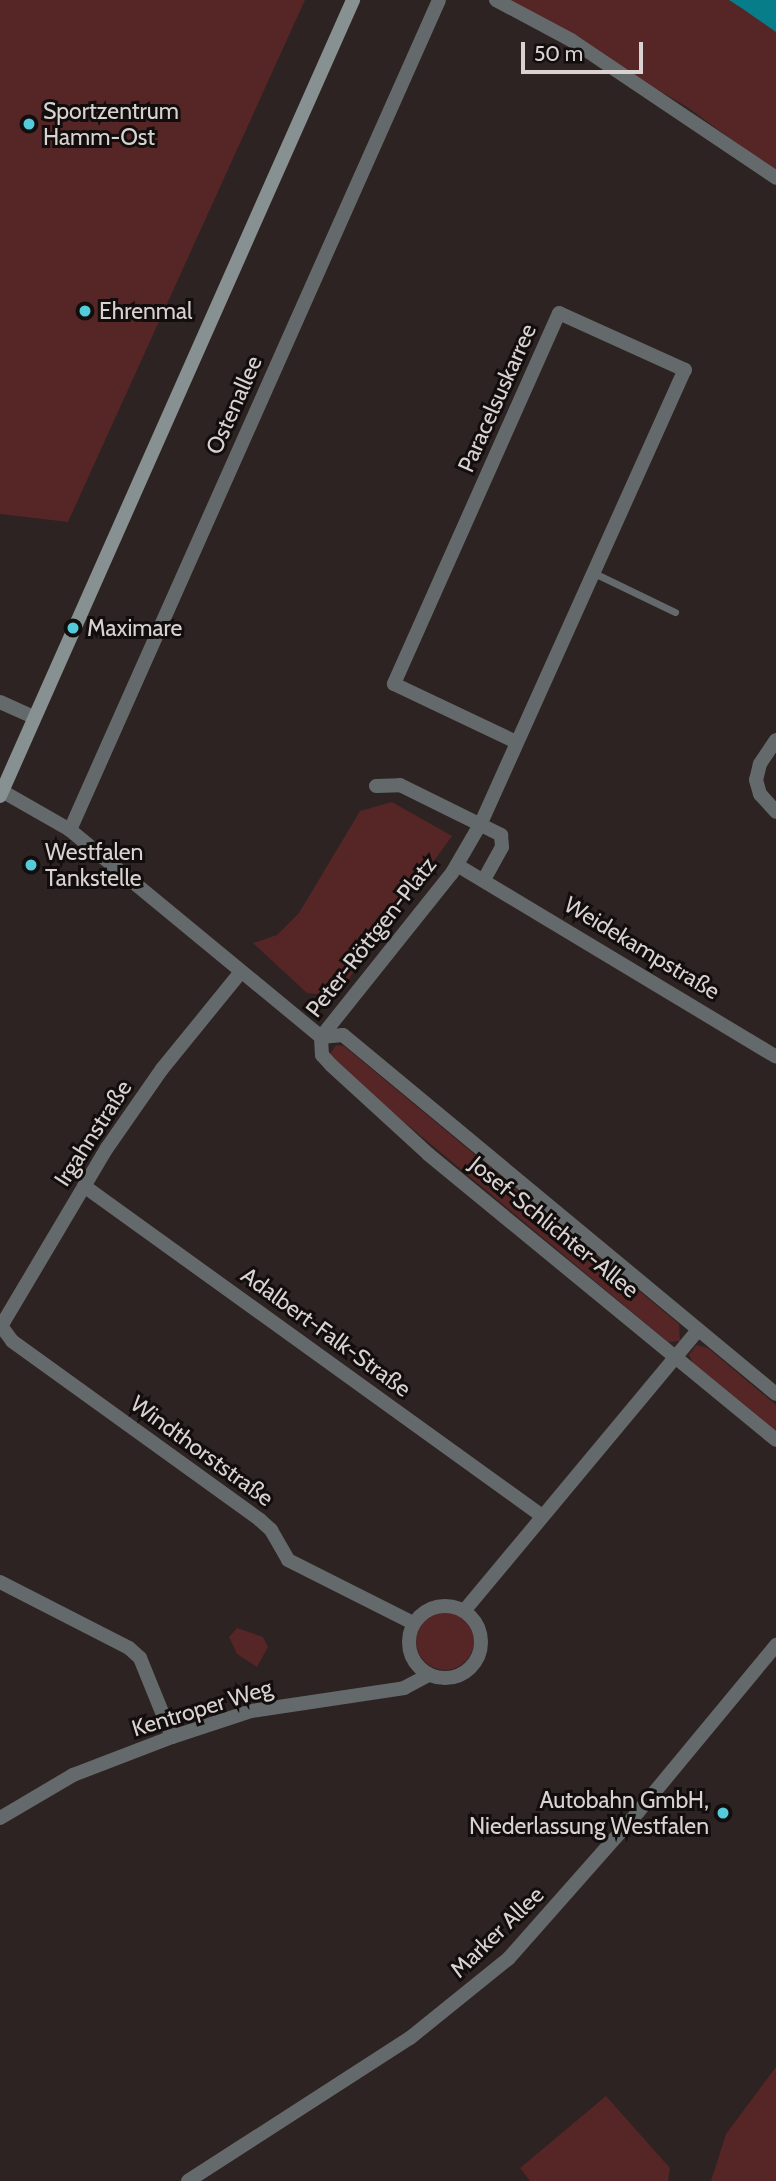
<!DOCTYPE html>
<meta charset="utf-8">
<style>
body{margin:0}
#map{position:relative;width:776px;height:2181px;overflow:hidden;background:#2d2322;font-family:Cabin,sans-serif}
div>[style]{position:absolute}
.green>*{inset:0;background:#562525}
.round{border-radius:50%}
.water>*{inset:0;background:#077d8a}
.service>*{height:7px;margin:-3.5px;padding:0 3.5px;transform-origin:3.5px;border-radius:3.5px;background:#646a6b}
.minor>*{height:14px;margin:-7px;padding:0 7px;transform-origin:7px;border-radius:7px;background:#646a6b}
.minor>.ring{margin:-7px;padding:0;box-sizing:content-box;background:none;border:14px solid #646a6b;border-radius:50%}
.tertiary>*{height:14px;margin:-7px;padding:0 7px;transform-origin:7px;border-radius:7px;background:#646a6b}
.secondary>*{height:14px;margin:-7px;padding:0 7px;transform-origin:7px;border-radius:7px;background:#889192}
.dots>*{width:19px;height:19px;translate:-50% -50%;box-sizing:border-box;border:4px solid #120e0d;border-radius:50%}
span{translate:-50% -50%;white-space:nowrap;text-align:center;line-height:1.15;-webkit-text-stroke:6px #120e0d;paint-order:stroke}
.poi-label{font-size:23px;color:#d9d2d1}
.left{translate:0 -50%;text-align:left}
.right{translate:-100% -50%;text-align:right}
.street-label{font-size:23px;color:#d9d2d1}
.scale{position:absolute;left:521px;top:42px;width:122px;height:32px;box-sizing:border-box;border:4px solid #d9d2d1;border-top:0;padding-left:9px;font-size:21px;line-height:24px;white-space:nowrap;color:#d9d2d1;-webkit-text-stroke:5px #120e0d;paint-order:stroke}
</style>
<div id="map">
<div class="green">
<div style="clip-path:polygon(0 0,305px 0,68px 522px,0 514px)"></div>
<div style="clip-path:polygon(503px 0,776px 0,776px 172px,687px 107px)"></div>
<div style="clip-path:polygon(392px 802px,452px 836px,345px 984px,325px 995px,307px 993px,253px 943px,277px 935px,299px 913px,360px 811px)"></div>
<div style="clip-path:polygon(336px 1045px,344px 1046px,679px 1324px,680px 1341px,668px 1342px,350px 1077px,330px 1054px)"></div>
<div style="clip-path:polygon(696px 1345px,708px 1348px,776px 1405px,776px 1431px,693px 1363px,689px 1355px)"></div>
<div class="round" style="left:416px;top:1612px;width:58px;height:58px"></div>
<div style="clip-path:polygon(237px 1628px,263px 1637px,268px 1647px,257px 1667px,237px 1654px,229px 1637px)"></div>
<div style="clip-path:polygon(776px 2067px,776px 2181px,711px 2181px,726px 2134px)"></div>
<div style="clip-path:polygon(606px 2096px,670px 2168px,668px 2181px,530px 2181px,520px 2168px)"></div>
</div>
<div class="water">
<div style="clip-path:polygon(729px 0,776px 0,776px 32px,743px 9px)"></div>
</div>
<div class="service">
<div style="left:594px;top:573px;width:90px;rotate:25.7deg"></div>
</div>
<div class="minor">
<div style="left:496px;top:0;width:85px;rotate:28.1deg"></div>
<div style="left:571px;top:40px;width:247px;rotate:33.9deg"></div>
<div style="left:0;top:702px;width:37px;rotate:24deg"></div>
<div style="left:776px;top:740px;width:29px;rotate:124deg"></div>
<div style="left:760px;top:764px;width:16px;rotate:104deg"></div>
<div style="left:756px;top:780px;width:15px;rotate:74deg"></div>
<div style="left:760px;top:794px;width:24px;rotate:48deg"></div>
<div style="left:376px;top:786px;width:24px;rotate:-2deg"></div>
<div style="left:400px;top:785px;width:113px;rotate:26.3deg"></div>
<div style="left:501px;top:835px;width:12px;rotate:85deg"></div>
<div style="left:502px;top:847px;width:38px;rotate:119deg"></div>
<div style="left:2px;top:791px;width:78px;rotate:29.8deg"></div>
<div style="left:70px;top:830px;width:325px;rotate:39.5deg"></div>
<div style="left:70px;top:830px;width:908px;rotate:-66.03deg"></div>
<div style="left:457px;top:865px;width:372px;rotate:31deg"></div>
<div style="left:321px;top:1037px;width:210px;rotate:-51.4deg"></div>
<div style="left:452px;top:873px;width:58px;rotate:-59.9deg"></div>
<div style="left:481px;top:823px;width:497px;rotate:-65.8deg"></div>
<div style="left:685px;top:370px;width:138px;rotate:-155.7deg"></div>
<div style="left:559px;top:313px;width:406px;rotate:114deg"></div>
<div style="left:394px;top:684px;width:135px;rotate:25.4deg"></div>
<div style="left:321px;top:1037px;width:18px;rotate:87deg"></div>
<div style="left:322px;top:1055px;width:13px;rotate:48deg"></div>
<div style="left:331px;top:1065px;width:132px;rotate:42.5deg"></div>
<div style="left:428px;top:1154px;width:450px;rotate:39.4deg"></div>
<div style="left:321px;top:1037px;width:22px;rotate:-5deg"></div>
<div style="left:343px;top:1035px;width:562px;rotate:39.66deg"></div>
<div style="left:84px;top:1186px;width:565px;rotate:35.77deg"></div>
<div style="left:2px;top:1327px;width:17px;rotate:54deg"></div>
<div style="left:12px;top:1341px;width:306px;rotate:35.8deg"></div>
<div style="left:260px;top:1520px;width:15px;rotate:42deg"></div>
<div style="left:271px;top:1530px;width:34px;rotate:60deg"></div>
<div style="left:288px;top:1560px;width:140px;rotate:26.7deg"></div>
<div style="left:0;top:1328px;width:209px;rotate:-59.3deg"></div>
<div style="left:107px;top:1148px;width:96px;rotate:-55.2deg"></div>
<div style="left:162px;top:1069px;width:124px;rotate:-50.9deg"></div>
<div style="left:0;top:1582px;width:145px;rotate:27.1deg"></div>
<div style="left:129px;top:1648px;width:15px;rotate:42deg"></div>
<div style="left:140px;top:1658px;width:85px;rotate:67.9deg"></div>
<div class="ring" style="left:409px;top:1606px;width:58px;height:58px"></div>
<div style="left:464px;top:1611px;width:364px;rotate:-50.2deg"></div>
<div style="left:0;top:1818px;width:85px;rotate:-30.5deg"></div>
<div style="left:73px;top:1775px;width:106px;rotate:-21deg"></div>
<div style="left:172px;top:1737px;width:83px;rotate:-18.2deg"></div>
<div style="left:251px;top:1711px;width:155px;rotate:-8.5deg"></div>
<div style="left:404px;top:1688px;width:27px;rotate:-28deg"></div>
</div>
<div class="tertiary">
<div style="left:188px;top:2181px;width:264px;rotate:-32.8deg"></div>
<div style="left:410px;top:2038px;width:127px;rotate:-38.9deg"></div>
<div style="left:509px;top:1958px;width:195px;rotate:-48.5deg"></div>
<div style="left:638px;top:1812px;width:217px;rotate:-50.4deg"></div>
</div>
<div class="secondary">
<div style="left:0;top:796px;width:871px;rotate:-66.08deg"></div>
</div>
<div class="dots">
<div style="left:29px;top:124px;background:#53cbdb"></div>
<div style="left:85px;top:311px;background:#53cbdb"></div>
<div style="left:73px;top:628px;background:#53cbdb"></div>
<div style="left:31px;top:865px;background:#53cbdb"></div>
<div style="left:723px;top:1813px;background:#53cbdb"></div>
</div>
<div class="poi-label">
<span class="left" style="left:43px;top:124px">Sportzentrum<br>Hamm-Ost</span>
<span class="left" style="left:99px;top:311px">Ehrenmal</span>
<span class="left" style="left:87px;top:628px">Maximare</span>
<span class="left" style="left:45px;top:865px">Westfalen<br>Tankstelle</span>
<span class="right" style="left:709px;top:1813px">Autobahn GmbH,<br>Niederlassung Westfalen</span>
</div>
<div class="street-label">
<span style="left:497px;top:398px;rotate:-66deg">Paracelsuskarree</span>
<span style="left:234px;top:405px;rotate:-66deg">Ostenallee</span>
<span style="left:371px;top:937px;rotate:-52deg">Peter-Röttgen-Platz</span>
<span style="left:642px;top:948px;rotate:31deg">Weidekampstraße</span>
<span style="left:93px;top:1133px;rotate:-57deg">Irgahnstraße</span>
<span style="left:554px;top:1227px;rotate:39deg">Josef-Schlichter-Allee</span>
<span style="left:326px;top:1332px;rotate:36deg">Adalbert-Falk-Straße</span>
<span style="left:202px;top:1451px;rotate:36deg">Windthorststraße</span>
<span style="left:202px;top:1708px;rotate:-17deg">Kentroper Weg</span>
<span style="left:497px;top:1932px;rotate:-44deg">Marker Allee</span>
</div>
<div class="scale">50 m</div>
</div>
